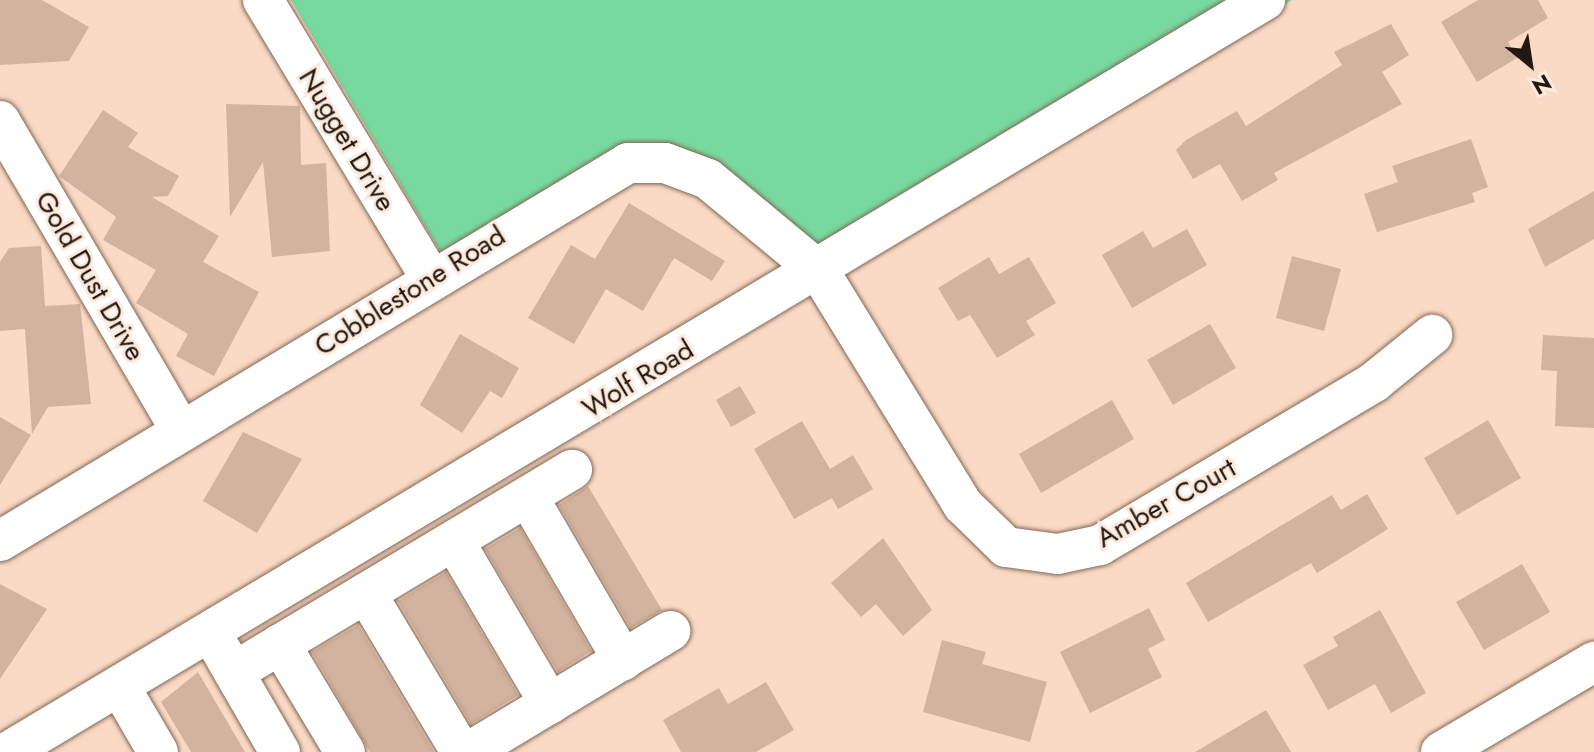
<!DOCTYPE html>
<style>
body{margin:0}
#map{position:relative;width:1594px;height:752px;overflow:hidden;background:#fadac5;font-family:Jost,sans-serif}
div>[style]{position:absolute}
.green>*{inset:0;background:#78d99f}
.building>*{inset:0;background:#d2b39f}
.roads{filter:drop-shadow(0 0 2px #826754) drop-shadow(0 0 2px #826754)}
.minor>*{height:40px;margin:-20px;padding:0 20px;transform-origin:20px;border-radius:20px;background:#fff}
span{translate:-50% -50%;white-space:nowrap;text-align:center;line-height:1.15;-webkit-text-stroke:6px #fdeade;paint-order:stroke}
.street-label{font-size:28px;color:#231810}
.north{position:absolute;left:1490px;top:24px;width:80px;height:80px;-webkit-text-stroke:6px #fdeade;paint-order:stroke;rotate:150deg;font-size:22px;font-weight:700;line-height:32px;text-align:center;color:#231810}
.north::after{content:'';display:block;margin:auto;width:28px;height:36px;background:#231810;clip-path:polygon(50% 0,100% 100%,50% 72%,0 100%)}
</style>
<div id="map">
<div class="green">
<div style="clip-path:polygon(291px 0,1292px 0,819px 271px,708px 179px,628px 163px,440px 251px)"></div>
</div>
<div class="building">
<div style="clip-path:polygon(0 0,42px 0,89px 27px,69px 61px,0 65px)"></div>
<div style="clip-path:polygon(1478px 0,1538px 0,1548px 18px,1508px 42px,1517px 58px,1477px 82px,1441px 22px)"></div>
<div style="clip-path:polygon(1391px 24px,1409px 55px,1382px 72px,1402px 104px,1274px 173px,1278px 180px,1242px 201px,1220px 164px,1193px 179px,1176px 150px,1186px 140px,1237px 111px,1246px 126px,1342px 65px,1334px 52px)"></div>
<div style="clip-path:polygon(226px 104px,300px 106px,301px 165px,326px 163px,330px 251px,272px 257px,263px 162px,230px 217px)"></div>
<div style="clip-path:polygon(103px 110px,138px 133px,128px 147px,179px 176px,168px 196px,152px 197px,219px 236px,203px 262px,259px 292px,214px 376px,176px 356px,188px 334px,136px 303px,156px 270px,103px 240px,116px 217px,59px 176px)"></div>
<div style="clip-path:polygon(1471px 139px,1488px 187px,1472px 193px,1475px 202px,1377px 232px,1364px 194px,1398px 182px,1392px 166px)"></div>
<div style="clip-path:polygon(1594px 191px,1594px 239px,1545px 267px,1528px 229px)"></div>
<div style="clip-path:polygon(629px 203px,725px 261px,712px 281px,674px 258px,643px 311px,606px 289px,574px 344px,528px 318px,571px 245px,595px 259px)"></div>
<div style="clip-path:polygon(1187px 229px,1207px 265px,1132px 308px,1102px 255px,1143px 231px,1153px 248px)"></div>
<div style="clip-path:polygon(41px 246px,45px 306px,80px 304px,91px 404px,48px 407px,32px 434px,25px 329px,0 331px,0 262px,9px 248px)"></div>
<div style="clip-path:polygon(1292px 256px,1341px 269px,1324px 331px,1276px 318px)"></div>
<div style="clip-path:polygon(989px 257px,999px 274px,1029px 257px,1056px 303px,1026px 321px,1035px 335px,997px 358px,970px 315px,958px 321px,938px 288px)"></div>
<div style="clip-path:polygon(1210px 324px,1236px 368px,1173px 405px,1147px 360px)"></div>
<div style="clip-path:polygon(460px 334px,519px 368px,502px 398px,490px 391px,462px 433px,420px 405px)"></div>
<div style="clip-path:polygon(1543px 335px,1594px 338px,1594px 428px,1555px 426px,1557px 371px,1541px 370px)"></div>
<div style="clip-path:polygon(740px 386px,756px 413px,731px 427px,716px 400px)"></div>
<div style="clip-path:polygon(1112px 400px,1134px 439px,1041px 493px,1019px 454px)"></div>
<div style="clip-path:polygon(0 417px,31px 435px,0 485px)"></div>
<div style="clip-path:polygon(1488px 420px,1521px 478px,1457px 515px,1424px 458px)"></div>
<div style="clip-path:polygon(802px 421px,830px 469px,853px 455px,873px 489px,838px 509px,832px 498px,794px 519px,754px 449px)"></div>
<div style="clip-path:polygon(243px 432px,302px 459px,257px 533px,203px 501px)"></div>
<div style="clip-path:polygon(588px 486px,662px 610px,631px 628px,559px 505px)"></div>
<div style="clip-path:polygon(1367px 494px,1388px 529px,1317px 573px,1311px 563px,1208px 622px,1186px 583px,1332px 495px,1341px 510px)"></div>
<div style="clip-path:polygon(520px 528px,591px 651px,558px 672px,485px 549px)"></div>
<div style="clip-path:polygon(883px 538px,932px 610px,903px 636px,876px 604px,861px 617px,831px 583px)"></div>
<div style="clip-path:polygon(1522px 564px,1550px 612px,1484px 650px,1456px 602px)"></div>
<div style="clip-path:polygon(446px 572px,518px 695px,471px 724px,398px 601px)"></div>
<div style="clip-path:polygon(0 584px,47px 609px,0 679px)"></div>
<div style="clip-path:polygon(1149px 608px,1165px 640px,1148px 649px,1162px 677px,1090px 713px,1060px 652px)"></div>
<div style="clip-path:polygon(1380px 610px,1426px 693px,1391px 713px,1375px 684px,1328px 710px,1303px 665px,1338px 646px,1333px 637px)"></div>
<div style="clip-path:polygon(358px 625px,434px 752px,370px 752px,312px 652px)"></div>
<div style="clip-path:polygon(942px 640px,986px 652px,982px 664px,1047px 682px,1030px 742px,923px 712px)"></div>
<div style="clip-path:polygon(198px 672px,245px 752px,191px 752px,161px 702px)"></div>
<div style="clip-path:polygon(766px 682px,794px 730px,756px 752px,681px 752px,663px 720px,719px 688px,728px 704px)"></div>
<div style="clip-path:polygon(1266px 710px,1291px 752px,1195px 752px)"></div>
</div>
<div class="roads">
<div class="minor">
<div style="left:263px;top:0;width:326px;rotate:58.9deg"></div>
<div style="left:0;top:121px;width:359px;rotate:59.7deg"></div>
<div style="left:528px;top:497px;width:189px;rotate:59.8deg"></div>
<div style="left:0;top:541px;width:733px;rotate:-31.04deg"></div>
<div style="left:628px;top:163px;width:37px"></div>
<div style="left:665px;top:163px;width:46px;rotate:20.4deg"></div>
<div style="left:708px;top:179px;width:144px;rotate:39.7deg"></div>
<div style="left:819px;top:271px;width:275px;rotate:58.4deg"></div>
<div style="left:963px;top:505px;width:60px;rotate:44.3deg"></div>
<div style="left:1006px;top:547px;width:52px;rotate:7.7deg"></div>
<div style="left:1058px;top:554px;width:43px;rotate:-12.1deg"></div>
<div style="left:1100px;top:545px;width:319px;rotate:-30.7deg"></div>
<div style="left:1374px;top:382px;width:75px;rotate:-39deg"></div>
<div style="left:454px;top:541px;width:189px;rotate:59.5deg"></div>
<div style="left:366px;top:593px;width:185px;rotate:59.1deg"></div>
<div style="left:280px;top:644px;width:126px;rotate:59deg"></div>
<div style="left:221px;top:650px;width:118px;rotate:60deg"></div>
<div style="left:234px;top:672px;width:394px;rotate:-30.9deg"></div>
<div style="left:120px;top:687px;width:75px;rotate:59.7deg"></div>
<div style="left:8px;top:752px;width:1465px;rotate:-30.89deg"></div>
<div style="left:469px;top:752px;width:235px;rotate:-31deg"></div>
<div style="left:1441px;top:752px;width:178px;rotate:-30.5deg"></div>
</div>
</div>
<div class="street-label">
<span style="left:347px;top:140px;rotate:59deg">Nugget Drive</span>
<span style="left:90px;top:276px;rotate:60deg">Gold Dust Drive</span>
<span style="left:410px;top:291px;rotate:-32deg">Cobblestone Road</span>
<span style="left:638px;top:379px;rotate:-31deg">Wolf Road</span>
<span style="left:1166px;top:503px;rotate:-29deg">Amber Court</span>
</div>
<div class="north">N</div>
</div>
